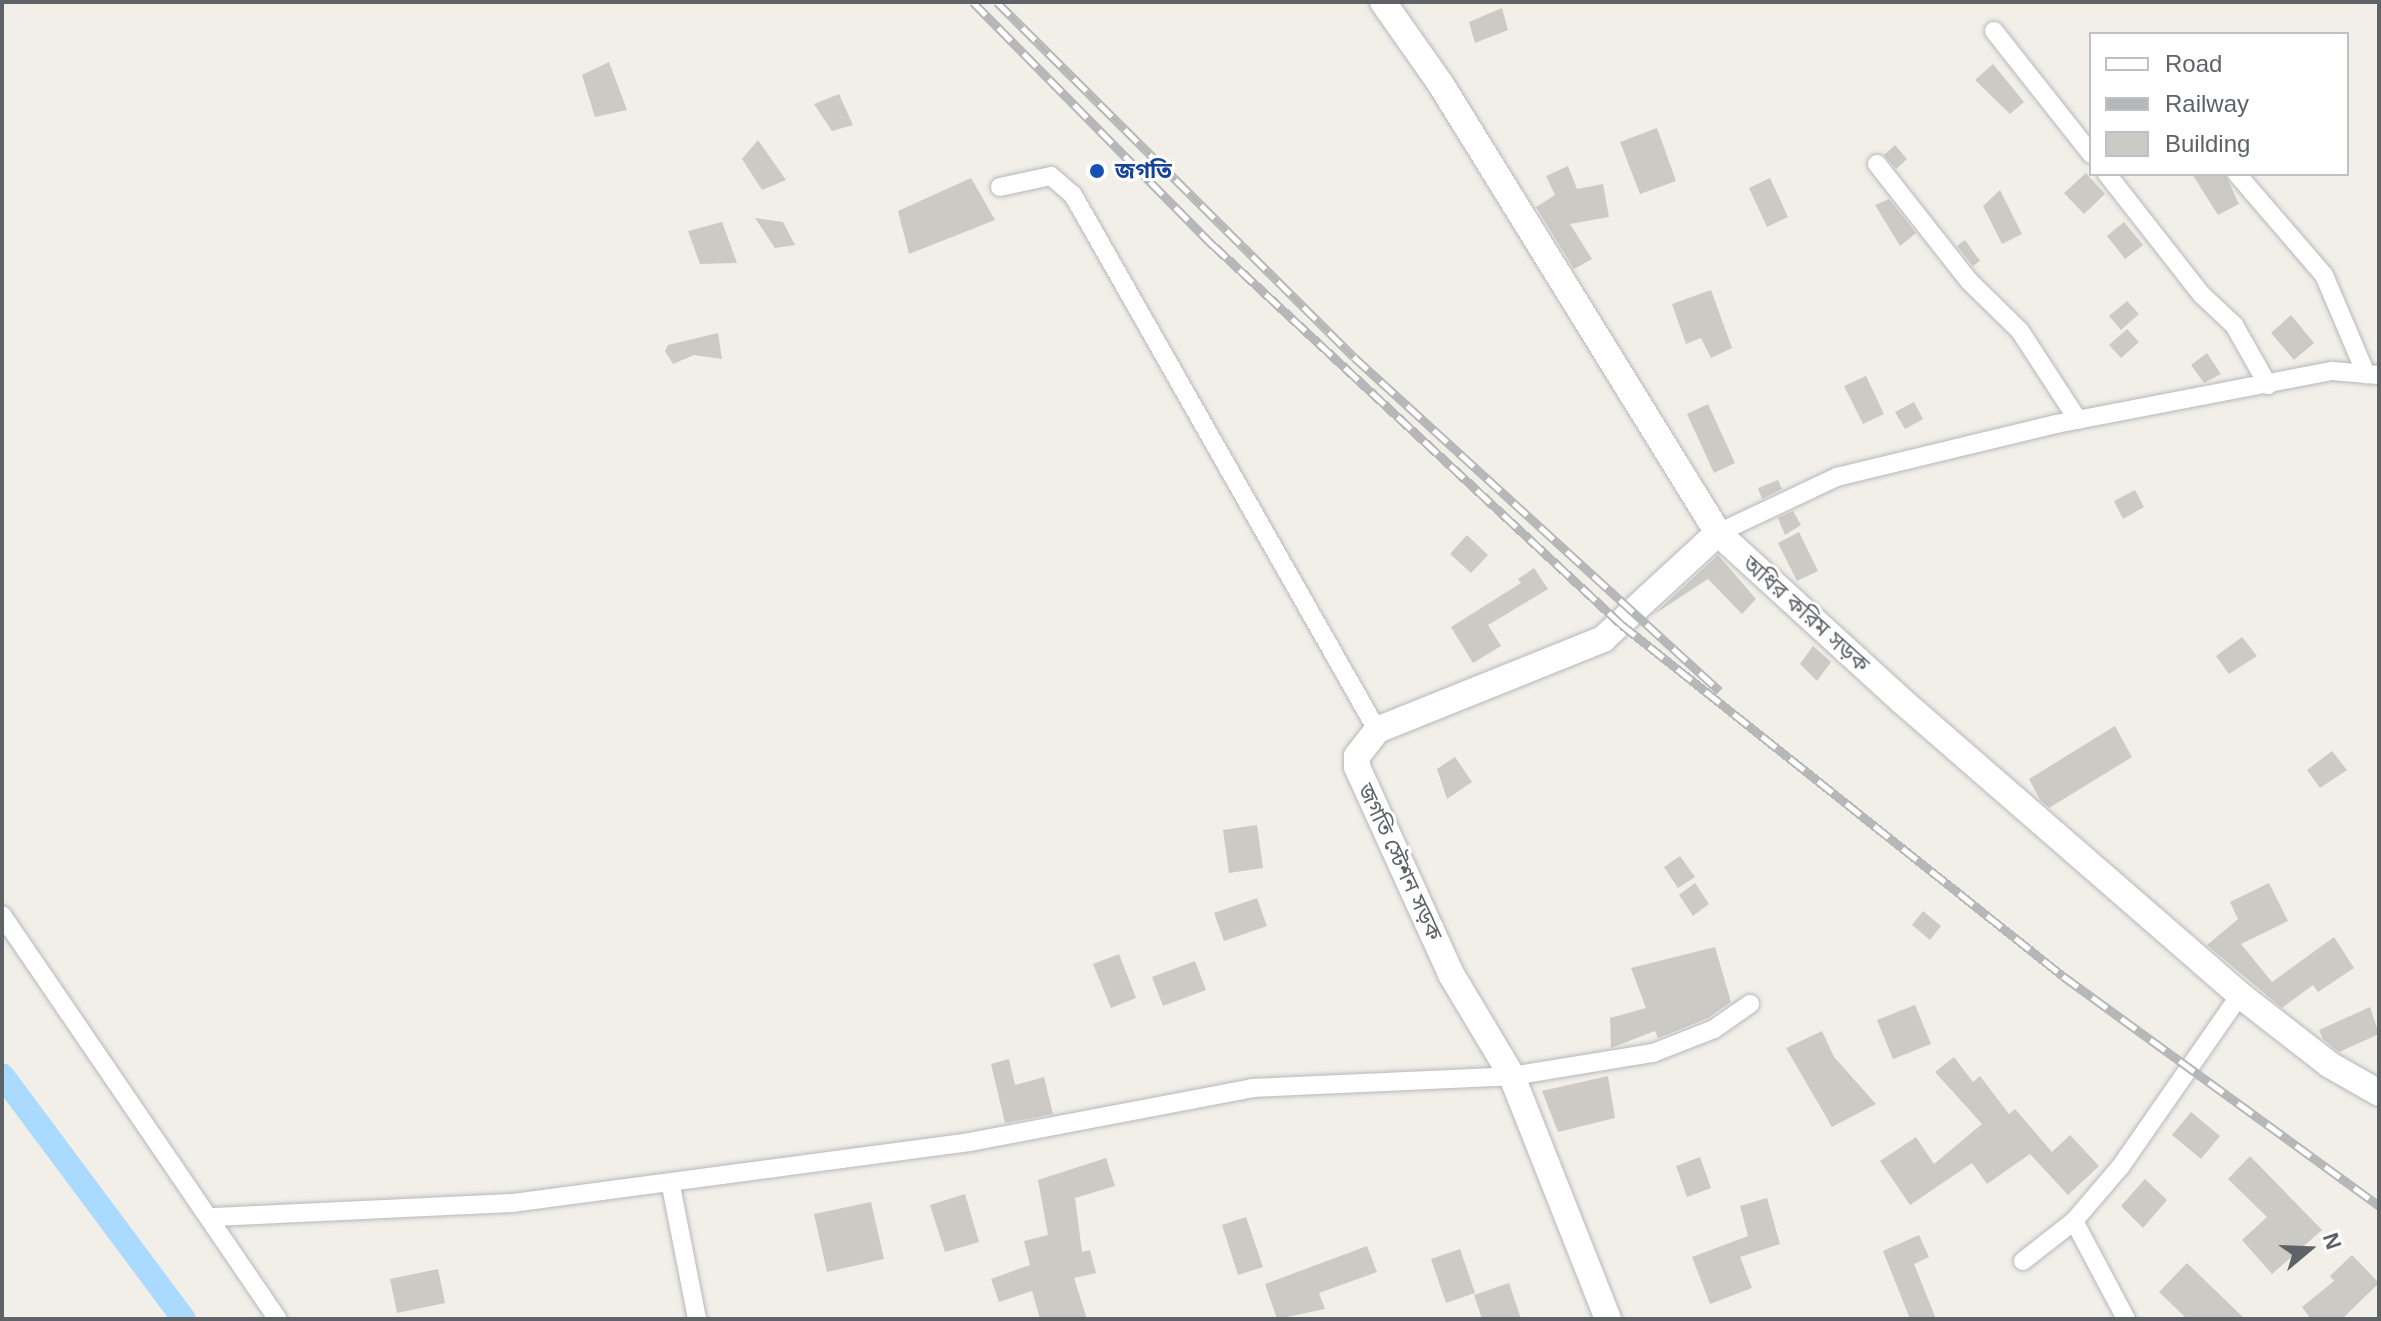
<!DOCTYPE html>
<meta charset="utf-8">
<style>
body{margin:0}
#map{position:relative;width:2381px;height:1321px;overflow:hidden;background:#f1efe8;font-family:Arial,"Noto Sans Bengali",sans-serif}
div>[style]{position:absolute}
.canal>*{height:24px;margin:-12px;padding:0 12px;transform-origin:12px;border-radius:12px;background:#aadaff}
.building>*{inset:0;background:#cccac5}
.roads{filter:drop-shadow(0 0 2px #b5b8bc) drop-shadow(0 0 2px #b5b8bc)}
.street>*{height:18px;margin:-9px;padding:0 9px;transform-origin:9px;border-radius:9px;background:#fff}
.secondary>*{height:26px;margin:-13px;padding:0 13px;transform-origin:13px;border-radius:13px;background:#fff}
.rail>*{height:9px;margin-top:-4.5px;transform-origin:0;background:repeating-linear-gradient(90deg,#fff 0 18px,#b6b7b8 0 36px);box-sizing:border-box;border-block:2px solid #b6b7b8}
.dots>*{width:22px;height:22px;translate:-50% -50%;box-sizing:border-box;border:4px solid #fff;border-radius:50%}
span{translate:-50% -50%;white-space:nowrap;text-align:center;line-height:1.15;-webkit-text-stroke:6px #fff;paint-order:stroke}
.transit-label{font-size:22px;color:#164399;font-weight:700}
.left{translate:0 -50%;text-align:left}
.street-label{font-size:22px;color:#5f6368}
.frame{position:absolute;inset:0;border:4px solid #5f6368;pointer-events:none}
.legend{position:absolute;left:2089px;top:32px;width:260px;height:144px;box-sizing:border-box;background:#fff;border:2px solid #bfc1c3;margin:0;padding:10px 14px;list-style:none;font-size:24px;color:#5f6368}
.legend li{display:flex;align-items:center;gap:16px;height:40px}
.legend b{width:40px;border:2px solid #bfc1c3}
.north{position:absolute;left:2269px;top:1209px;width:80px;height:80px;-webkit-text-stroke:6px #fff;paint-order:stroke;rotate:71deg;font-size:22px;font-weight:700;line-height:32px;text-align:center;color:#5f6368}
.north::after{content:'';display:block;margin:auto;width:28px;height:36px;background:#5f6368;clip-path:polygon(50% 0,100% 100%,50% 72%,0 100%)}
</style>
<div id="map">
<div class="canal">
<div style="left:2px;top:1075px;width:304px;rotate:53.3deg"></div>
</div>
<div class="building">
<div style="clip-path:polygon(1502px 8px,1508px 30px,1475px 43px,1469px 22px)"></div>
<div style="clip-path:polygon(609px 62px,627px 110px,595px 117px,582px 75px)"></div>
<div style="clip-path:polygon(1993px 64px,2024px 102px,2010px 114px,1975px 80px)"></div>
<div style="clip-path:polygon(839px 94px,853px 125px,832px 131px,814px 104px)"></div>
<div style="clip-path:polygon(1657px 128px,1676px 181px,1640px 194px,1620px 142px)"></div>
<div style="clip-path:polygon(758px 140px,786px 180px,762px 190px,742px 159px)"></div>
<div style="clip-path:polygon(1895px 145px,1907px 159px,1896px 169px,1884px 155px)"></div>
<div style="clip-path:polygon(1568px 166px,1577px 189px,1603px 184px,1609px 217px,1570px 224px,1592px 259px,1574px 269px,1536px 207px,1555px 195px,1546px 176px)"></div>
<div style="clip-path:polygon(2086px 173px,2105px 194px,2084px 214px,2064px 193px)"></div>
<div style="clip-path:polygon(2192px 174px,2225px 174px,2239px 204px,2218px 215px)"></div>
<div style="clip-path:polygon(971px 178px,995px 220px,909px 254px,898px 211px)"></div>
<div style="clip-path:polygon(1770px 178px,1788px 217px,1767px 227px,1749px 188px)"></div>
<div style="clip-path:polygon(2000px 190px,2022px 234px,2002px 244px,1983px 206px)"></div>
<div style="clip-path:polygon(1889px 199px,1916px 233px,1900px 246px,1875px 205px)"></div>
<div style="clip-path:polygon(755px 218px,783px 222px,795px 245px,775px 248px)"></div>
<div style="clip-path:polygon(722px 222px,737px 263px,700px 264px,688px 231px)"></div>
<div style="clip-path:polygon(2124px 222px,2143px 245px,2125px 259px,2107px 236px)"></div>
<div style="clip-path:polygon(1965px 240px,1980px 261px,1973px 266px,1957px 246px)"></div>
<div style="clip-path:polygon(1711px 290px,1732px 348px,1711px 358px,1701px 338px,1686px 344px,1672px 304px)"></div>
<div style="clip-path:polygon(2127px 301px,2139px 314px,2121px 330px,2109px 316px)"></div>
<div style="clip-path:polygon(2291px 315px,2314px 343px,2294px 360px,2271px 333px)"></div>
<div style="clip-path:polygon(2127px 329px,2139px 342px,2121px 358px,2109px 345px)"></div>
<div style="clip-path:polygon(718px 333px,722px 359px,694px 355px,673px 364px,665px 351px,668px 345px)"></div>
<div style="clip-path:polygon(2207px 353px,2221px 374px,2204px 383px,2191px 365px)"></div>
<div style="clip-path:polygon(1866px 376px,1884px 414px,1863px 424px,1844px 386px)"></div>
<div style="clip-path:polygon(1914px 402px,1923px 419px,1905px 429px,1895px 412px)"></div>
<div style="clip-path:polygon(1708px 404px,1735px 463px,1714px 473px,1687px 414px)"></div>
<div style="clip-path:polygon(1778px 480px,1782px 489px,1762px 499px,1758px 488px)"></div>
<div style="clip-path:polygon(2135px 490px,2144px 507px,2123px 519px,2114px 501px)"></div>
<div style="clip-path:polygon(1793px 511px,1801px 525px,1785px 535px,1778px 518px)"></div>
<div style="clip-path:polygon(1799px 532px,1818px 571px,1797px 581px,1778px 543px)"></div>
<div style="clip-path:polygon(1467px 535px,1488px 555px,1471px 573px,1450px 554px)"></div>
<div style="clip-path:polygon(1718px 555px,1756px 599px,1742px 614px,1708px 579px,1653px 615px)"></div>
<div style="clip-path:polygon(1534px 568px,1548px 589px,1488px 625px,1501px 646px,1473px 663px,1451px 627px,1521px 583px,1518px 579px)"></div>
<div style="clip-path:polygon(2242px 637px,2257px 656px,2229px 674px,2216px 656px)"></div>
<div style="clip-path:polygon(1813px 646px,1831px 662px,1817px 681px,1800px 664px)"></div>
<div style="clip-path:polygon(2115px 726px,2132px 757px,2049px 808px,2040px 800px,2029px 779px)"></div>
<div style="clip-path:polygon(2332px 751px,2347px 770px,2320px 788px,2307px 770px)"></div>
<div style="clip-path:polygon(1455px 757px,1472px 782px,1447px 799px,1437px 769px)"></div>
<div style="clip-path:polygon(1257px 825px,1263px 868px,1229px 873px,1223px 830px)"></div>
<div style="clip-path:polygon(1680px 856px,1695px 877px,1678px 888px,1664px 867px)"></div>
<div style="clip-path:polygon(1695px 883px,1709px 904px,1693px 916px,1679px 895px)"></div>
<div style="clip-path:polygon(2269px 883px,2288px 921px,2241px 944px,2272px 982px,2334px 937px,2354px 968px,2318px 992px,2313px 985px,2282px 1008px,2207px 945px,2238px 919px,2230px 902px)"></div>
<div style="clip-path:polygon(1257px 898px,1267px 926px,1224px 941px,1214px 913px)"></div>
<div style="clip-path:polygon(1923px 911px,1941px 926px,1930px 940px,1912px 925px)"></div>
<div style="clip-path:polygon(1715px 947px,1731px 1002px,1708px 1018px,1658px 1038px,1655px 1031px,1611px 1048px,1610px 1018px,1646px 1008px,1631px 968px)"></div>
<div style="clip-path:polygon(1119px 954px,1136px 998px,1111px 1008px,1093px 964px)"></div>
<div style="clip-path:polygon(1195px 961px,1206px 990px,1163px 1006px,1152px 977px)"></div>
<div style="clip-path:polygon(1915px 1005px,1931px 1044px,1893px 1059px,1877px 1020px)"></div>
<div style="clip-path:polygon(2370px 1007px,2379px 1034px,2339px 1052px,2323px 1039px,2319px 1030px)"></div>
<div style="clip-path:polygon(1822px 1031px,1834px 1057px,1876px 1104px,1832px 1127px,1786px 1048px)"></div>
<div style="clip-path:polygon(1954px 1057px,1973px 1082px,1980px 1076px,2009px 1114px,2015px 1109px,2052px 1152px,2070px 1135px,2099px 1166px,2068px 1195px,2030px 1154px,1987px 1184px,1972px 1163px,1910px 1205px,1880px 1161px,1916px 1137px,1934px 1164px,1982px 1124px,1935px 1072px)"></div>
<div style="clip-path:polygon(1009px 1059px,1015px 1085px,1044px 1077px,1053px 1114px,1005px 1123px,991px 1064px)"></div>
<div style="clip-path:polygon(1608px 1076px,1615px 1118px,1558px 1132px,1542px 1091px)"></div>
<div style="clip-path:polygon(2191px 1112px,2220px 1136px,2201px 1159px,2172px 1135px)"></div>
<div style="clip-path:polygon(2250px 1156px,2322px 1230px,2272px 1274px,2242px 1240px,2267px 1217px,2228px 1179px)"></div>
<div style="clip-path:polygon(1700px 1157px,1711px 1188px,1687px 1197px,1676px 1166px)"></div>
<div style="clip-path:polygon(1106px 1158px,1115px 1186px,1075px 1198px,1082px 1252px,1090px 1250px,1096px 1273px,1074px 1278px,1087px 1319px,1040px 1319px,1032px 1291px,999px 1302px,991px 1279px,1030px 1265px,1024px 1241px,1048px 1235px,1038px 1180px)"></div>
<div style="clip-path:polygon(2145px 1179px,2167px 1200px,2143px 1228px,2121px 1206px)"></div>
<div style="clip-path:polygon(965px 1194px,979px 1242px,945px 1252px,930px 1205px)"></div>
<div style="clip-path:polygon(1767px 1198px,1780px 1244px,1740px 1257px,1752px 1288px,1710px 1304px,1692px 1257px,1748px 1236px,1740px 1206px)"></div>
<div style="clip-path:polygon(871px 1202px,884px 1259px,827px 1272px,814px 1214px)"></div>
<div style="clip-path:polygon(1246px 1217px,1263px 1267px,1238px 1275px,1222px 1225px)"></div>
<div style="clip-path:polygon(1919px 1235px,1929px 1257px,1914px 1264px,1936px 1319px,1910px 1319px,1883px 1251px)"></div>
<div style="clip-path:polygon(1367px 1246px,1377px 1272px,1319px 1293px,1325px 1309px,1277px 1319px,1265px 1284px)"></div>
<div style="clip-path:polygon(1460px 1249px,1475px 1293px,1446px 1303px,1431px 1259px)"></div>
<div style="clip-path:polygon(2352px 1255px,2379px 1283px,2342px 1319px,2311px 1319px,2302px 1307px,2334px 1281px,2330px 1276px)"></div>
<div style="clip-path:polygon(2187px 1263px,2245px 1319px,2187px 1319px,2159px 1292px)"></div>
<div style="clip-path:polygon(438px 1269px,445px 1303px,397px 1313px,390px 1279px)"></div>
<div style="clip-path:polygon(1509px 1283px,1521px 1319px,1482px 1319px,1474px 1295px)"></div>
</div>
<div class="roads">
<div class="street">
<div style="left:1994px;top:31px;width:157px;rotate:51.7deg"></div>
<div style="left:1877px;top:164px;width:149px;rotate:51.8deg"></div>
<div style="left:1969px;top:281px;width:71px;rotate:44.4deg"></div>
<div style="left:2020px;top:331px;width:106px;rotate:56.9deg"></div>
<div style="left:2107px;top:174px;width:154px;rotate:51.9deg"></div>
<div style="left:2202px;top:295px;width:44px;rotate:43.2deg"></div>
<div style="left:2234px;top:325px;width:69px;rotate:60.5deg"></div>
<div style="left:2237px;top:174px;width:133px;rotate:49.3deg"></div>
<div style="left:2324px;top:275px;width:108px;rotate:67deg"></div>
<div style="left:1000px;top:187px;width:52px;rotate:-12.2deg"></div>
<div style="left:1051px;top:176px;width:29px;rotate:41deg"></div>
<div style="left:1073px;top:195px;width:615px;rotate:60.39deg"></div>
<div style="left:1718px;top:533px;width:132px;rotate:-25.2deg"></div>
<div style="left:1837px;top:477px;width:225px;rotate:-13.6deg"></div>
<div style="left:2056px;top:424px;width:281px;rotate:-10.9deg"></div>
<div style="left:2332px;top:371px;width:47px;rotate:4.9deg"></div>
<div style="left:2px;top:915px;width:489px;rotate:55.7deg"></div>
<div style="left:671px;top:1186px;width:136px;rotate:78.9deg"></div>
<div style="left:213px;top:1217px;width:300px;rotate:-2.7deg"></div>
<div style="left:513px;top:1203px;width:461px;rotate:-7.6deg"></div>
<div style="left:970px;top:1142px;width:287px;rotate:-10.8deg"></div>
<div style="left:1252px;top:1088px;width:260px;rotate:-2.6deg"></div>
<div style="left:1512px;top:1076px;width:143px;rotate:-9.3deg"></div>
<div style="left:1653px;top:1053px;width:66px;rotate:-21.5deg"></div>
<div style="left:1714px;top:1029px;width:44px;rotate:-34.8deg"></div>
<div style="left:2074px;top:1221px;width:111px;rotate:62deg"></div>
<div style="left:2023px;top:1261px;width:65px;rotate:-38.1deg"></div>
<div style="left:2074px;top:1221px;width:72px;rotate:-49.5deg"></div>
<div style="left:2121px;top:1166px;width:208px;rotate:-55.2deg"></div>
</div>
<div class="secondary">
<div style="left:1383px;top:2px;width:99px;rotate:54.9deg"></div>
<div style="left:1440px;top:83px;width:529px;rotate:58.29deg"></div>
<div style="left:1718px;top:533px;width:249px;rotate:42.4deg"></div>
<div style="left:1902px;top:701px;width:448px;rotate:41deg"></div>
<div style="left:2240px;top:995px;width:114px;rotate:37.9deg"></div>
<div style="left:2330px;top:1065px;width:56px;rotate:29.7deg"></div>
<div style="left:1608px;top:1319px;width:261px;rotate:-111.6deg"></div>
<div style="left:1512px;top:1076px;width:119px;rotate:-120.9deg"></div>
<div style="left:1451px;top:974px;width:227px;rotate:-114.4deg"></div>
<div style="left:1357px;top:767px;width:11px;rotate:-90deg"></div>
<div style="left:1357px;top:756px;width:33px;rotate:-52deg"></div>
<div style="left:1377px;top:730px;width:244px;rotate:-21.9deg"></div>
<div style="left:1603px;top:639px;width:156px;rotate:-42.7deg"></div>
</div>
</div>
<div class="rail">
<div style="left:973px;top:2px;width:342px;rotate:45.4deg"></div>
<div style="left:1213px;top:245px;width:557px;rotate:42.89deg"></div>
<div style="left:1621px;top:624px;width:565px;rotate:38.53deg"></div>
<div style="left:2063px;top:976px;width:391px;rotate:36deg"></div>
<div style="left:997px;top:2px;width:503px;rotate:44.84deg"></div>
<div style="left:1354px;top:357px;width:495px;rotate:42.4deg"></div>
</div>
<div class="dots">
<div style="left:1097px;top:171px;background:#1a4fb4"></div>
</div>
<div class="transit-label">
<span class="left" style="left:1115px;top:171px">জগতি</span>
</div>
<div class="street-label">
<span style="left:1806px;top:614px;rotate:42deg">অধির করিম সড়ক</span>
<span style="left:1400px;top:862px;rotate:65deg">জগতি স্টেশন সড়ক</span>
</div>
<div class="frame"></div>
<ul class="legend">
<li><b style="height:10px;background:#fff"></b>Road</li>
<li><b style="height:10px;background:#b6b7b8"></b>Railway</li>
<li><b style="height:22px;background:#cccac5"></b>Building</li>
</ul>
<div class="north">N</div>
</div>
